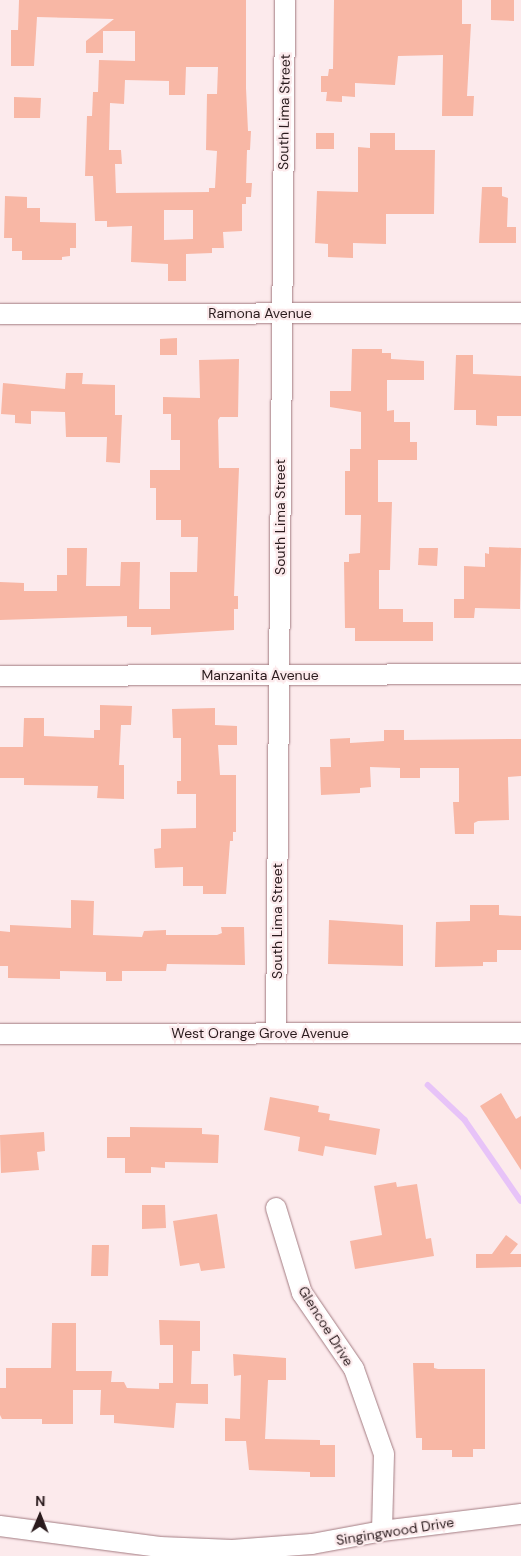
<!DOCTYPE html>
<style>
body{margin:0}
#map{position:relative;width:521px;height:1556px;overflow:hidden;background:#fceaec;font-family:"DM Sans",sans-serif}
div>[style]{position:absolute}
.stream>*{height:5.5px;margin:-2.75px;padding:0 2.75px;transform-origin:2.75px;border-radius:2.75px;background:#e7c3f8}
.building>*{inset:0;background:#f8b7a5}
.roads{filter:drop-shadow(0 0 1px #a37c82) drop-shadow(0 0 1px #a37c82)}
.minor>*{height:20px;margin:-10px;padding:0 10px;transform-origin:10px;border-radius:10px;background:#fff}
span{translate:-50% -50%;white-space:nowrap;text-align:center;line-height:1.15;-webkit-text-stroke:4.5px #fceaec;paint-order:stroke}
.street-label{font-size:14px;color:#2a1b1d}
.north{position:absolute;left:15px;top:1491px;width:50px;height:50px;-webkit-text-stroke:4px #fceaec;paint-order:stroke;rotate:1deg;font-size:14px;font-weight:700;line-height:20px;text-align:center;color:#2a1b1d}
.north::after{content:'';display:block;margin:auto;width:18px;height:22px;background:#2a1b1d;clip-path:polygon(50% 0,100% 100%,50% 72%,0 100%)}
</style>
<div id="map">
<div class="stream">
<div style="left:428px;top:1085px;width:51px;rotate:43.4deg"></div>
<div style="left:465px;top:1120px;width:98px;rotate:55.3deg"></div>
</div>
<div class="building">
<div style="clip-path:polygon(evenodd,19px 0,246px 0,246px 88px,248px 131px,251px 131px,250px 150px,247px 150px,246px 183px,252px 183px,251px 197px,246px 197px,246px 204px,242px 204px,242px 231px,223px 232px,224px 248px,212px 248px,212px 253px,186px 254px,186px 281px,168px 281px,168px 264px,131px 262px,132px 226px,107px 227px,107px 221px,95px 221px,93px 176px,85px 176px,87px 116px,92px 116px,93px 92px,98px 92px,99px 60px,135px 61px,135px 31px,103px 31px,103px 53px,86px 53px,86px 41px,114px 19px,37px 17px,34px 66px,11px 66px,11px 30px,18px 30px,19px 0,186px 67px,218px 67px,217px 94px,207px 94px,206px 150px,217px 151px,215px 188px,209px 188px,209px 192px,116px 193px,115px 164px,122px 164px,121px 150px,109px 150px,110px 103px,124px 104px,125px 80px,169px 81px,169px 95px,185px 95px,186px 67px,19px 0,164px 210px,193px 210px,193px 239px,164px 240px,164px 210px)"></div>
<div style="clip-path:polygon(334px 0,462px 0,462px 24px,471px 24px,467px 96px,474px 96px,473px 116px,442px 116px,443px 55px,398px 56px,395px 85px,355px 83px,355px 97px,342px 96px,342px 102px,326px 101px,327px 92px,321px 92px,321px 76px,328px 76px,329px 69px,333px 69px)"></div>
<div style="clip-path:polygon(491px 0,514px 0,514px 21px,491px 20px)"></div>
<div style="clip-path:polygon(14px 97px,41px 98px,40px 118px,14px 118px)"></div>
<div style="clip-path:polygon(316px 133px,334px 133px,334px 149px,316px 149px)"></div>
<div style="clip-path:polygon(370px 133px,395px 133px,395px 150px,435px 150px,434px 214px,386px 214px,386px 244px,353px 243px,353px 258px,328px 257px,328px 244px,315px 243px,317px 191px,358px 192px,358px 147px,370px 148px)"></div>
<div style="clip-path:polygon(482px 187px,502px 187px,502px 196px,508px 198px,507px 227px,516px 227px,516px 243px,479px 243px)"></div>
<div style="clip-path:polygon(5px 196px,27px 197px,27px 208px,40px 208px,40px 222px,76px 223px,76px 248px,70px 248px,70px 256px,62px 257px,62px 260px,22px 260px,22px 251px,12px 251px,12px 238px,4px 238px)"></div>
<div style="clip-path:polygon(177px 338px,177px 355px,160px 355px,160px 339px)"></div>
<div style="clip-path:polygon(352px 349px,382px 349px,382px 353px,391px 353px,391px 359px,424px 361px,424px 380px,387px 380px,387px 411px,394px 410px,394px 422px,410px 422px,410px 442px,417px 442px,417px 460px,378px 460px,378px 502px,392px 502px,390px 570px,379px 570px,379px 609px,403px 609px,403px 622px,433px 622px,433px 641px,355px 641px,355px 628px,345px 628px,344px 562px,349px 562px,349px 554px,360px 553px,361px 515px,345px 515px,345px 471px,350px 471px,350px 449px,361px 449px,361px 412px,330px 407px,330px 391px,351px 391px)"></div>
<div style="clip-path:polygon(456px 355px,473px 355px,473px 374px,521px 376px,521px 416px,497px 416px,497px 426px,476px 425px,476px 410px,454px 410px)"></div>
<div style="clip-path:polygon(239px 359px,238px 417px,220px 417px,218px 420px,219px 468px,239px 468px,234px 596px,238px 596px,238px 609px,234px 609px,234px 630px,151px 635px,151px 627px,127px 627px,127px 616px,0 620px,0 582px,24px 583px,24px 591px,57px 591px,57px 575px,67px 575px,67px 548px,87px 548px,86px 586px,120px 586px,121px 562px,140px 562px,139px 609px,170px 609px,170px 572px,197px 572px,198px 537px,181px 537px,181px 520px,156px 520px,156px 488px,150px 488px,150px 470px,180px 470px,180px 440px,171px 440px,171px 414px,163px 414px,163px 397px,200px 398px,199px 360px)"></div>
<div style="clip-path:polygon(66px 373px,83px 373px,82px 384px,115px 385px,115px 415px,122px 415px,120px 463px,106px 462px,107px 437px,66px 437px,65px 412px,31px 411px,31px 424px,15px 423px,15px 415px,1px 414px,3px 383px,65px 389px)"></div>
<div style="clip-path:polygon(489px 547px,521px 548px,520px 609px,475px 608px,474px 618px,454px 618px,454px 599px,464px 599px,464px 566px,485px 567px,485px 553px,489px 554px)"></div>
<div style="clip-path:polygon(419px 548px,438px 548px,437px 566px,418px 565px)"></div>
<div style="clip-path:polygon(100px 705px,132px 706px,131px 725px,121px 725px,119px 765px,124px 765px,124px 799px,97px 798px,98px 786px,24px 785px,24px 778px,0 778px,0 747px,23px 747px,24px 718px,44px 718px,44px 736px,94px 738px,94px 730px,100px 730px)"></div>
<div style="clip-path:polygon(215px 708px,215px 725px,237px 726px,237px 745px,218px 745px,220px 775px,236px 775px,236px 832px,233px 832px,233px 841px,230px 841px,226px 894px,203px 894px,203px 886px,183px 886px,183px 867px,155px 868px,154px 849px,161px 848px,161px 829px,196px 828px,196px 794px,177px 794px,177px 781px,181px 781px,181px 738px,173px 738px,172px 709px)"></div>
<div style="clip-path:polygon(384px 730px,404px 730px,404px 740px,521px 739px,521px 776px,508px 777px,509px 820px,478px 821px,474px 823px,474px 834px,455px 834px,453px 802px,459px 802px,459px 768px,420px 768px,420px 778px,400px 778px,400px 768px,370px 767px,371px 787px,360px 788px,360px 793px,321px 795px,320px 767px,331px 767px,330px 739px,350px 738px,350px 743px,384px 741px)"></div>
<div style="clip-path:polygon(71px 900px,94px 901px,93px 935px,142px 937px,144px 931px,166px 930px,166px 935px,217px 935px,222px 933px,221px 927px,244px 927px,245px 965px,167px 964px,166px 971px,122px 971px,122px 981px,106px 981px,106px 972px,60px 971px,60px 979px,8px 978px,8px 966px,0 966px,0 931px,10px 932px,10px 925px,71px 928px)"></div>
<div style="clip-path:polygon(470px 905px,499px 905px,499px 915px,521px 916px,521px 950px,497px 950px,497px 962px,483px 962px,483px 966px,435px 967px,436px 922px,470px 921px)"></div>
<div style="clip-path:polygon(329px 920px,403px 925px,403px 966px,328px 964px)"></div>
<div style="clip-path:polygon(501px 1093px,516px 1119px,521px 1116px,521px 1170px,480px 1106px)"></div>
<div style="clip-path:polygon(270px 1097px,319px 1106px,318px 1112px,330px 1114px,329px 1120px,380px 1129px,376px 1155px,325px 1146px,323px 1156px,298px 1151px,300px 1137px,264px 1130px)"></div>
<div style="clip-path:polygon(130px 1127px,202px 1128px,202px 1134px,219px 1135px,218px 1163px,165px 1162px,165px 1168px,151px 1167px,151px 1173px,125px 1173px,125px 1158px,107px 1158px,107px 1137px,130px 1137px)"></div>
<div style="clip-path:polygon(44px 1132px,45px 1151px,37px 1152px,39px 1170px,1px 1173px,0 1135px)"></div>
<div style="clip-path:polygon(396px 1182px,397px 1187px,417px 1184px,426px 1239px,431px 1238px,434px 1256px,355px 1269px,350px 1241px,382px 1235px,374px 1186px)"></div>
<div style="clip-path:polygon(142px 1205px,165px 1205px,166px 1228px,142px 1229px)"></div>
<div style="clip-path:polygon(217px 1214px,225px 1268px,201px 1271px,199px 1263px,180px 1266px,173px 1221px)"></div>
<div style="clip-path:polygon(506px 1235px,518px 1244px,510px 1254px,521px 1254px,521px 1267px,476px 1268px,476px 1254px,492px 1254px)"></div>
<div style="clip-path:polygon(92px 1245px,109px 1245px,108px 1276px,91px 1276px)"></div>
<div style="clip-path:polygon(159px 1320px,200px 1321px,200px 1351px,192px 1351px,191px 1384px,208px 1384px,208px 1404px,176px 1403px,174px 1428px,114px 1423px,114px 1415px,100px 1415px,101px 1390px,73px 1390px,73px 1424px,42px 1424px,42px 1419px,2px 1419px,0 1415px,0 1388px,6px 1388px,6px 1368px,51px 1368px,52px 1323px,76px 1323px,76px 1371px,112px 1371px,111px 1382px,124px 1382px,127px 1388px,159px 1389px,159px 1383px,173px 1383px,173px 1345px,160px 1345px)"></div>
<div style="clip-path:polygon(233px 1354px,286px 1358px,286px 1380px,268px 1380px,265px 1439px,320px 1440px,320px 1445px,335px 1445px,335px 1477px,310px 1477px,310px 1472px,249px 1470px,246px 1441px,225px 1441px,225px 1418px,240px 1419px,241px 1375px,234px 1376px)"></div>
<div style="clip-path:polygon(413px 1363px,434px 1363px,434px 1368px,438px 1369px,485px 1369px,485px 1449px,473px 1449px,473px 1457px,452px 1457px,452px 1450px,422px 1450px,422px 1438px,416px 1438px)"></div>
</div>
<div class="roads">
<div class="minor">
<div style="left:0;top:314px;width:521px;rotate:-0.11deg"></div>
<div style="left:0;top:676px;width:521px;rotate:-0.22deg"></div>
<div style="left:276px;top:1033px;width:1033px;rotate:-89.5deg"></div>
<div style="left:0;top:1034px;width:521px;rotate:-0.11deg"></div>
<div style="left:276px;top:1208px;width:89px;rotate:73deg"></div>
<div style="left:302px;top:1293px;width:92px;rotate:55.6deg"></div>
<div style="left:354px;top:1369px;width:90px;rotate:70.6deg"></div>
<div style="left:384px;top:1454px;width:77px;rotate:91.5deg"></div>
<div style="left:0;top:1526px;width:161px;rotate:7.5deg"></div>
<div style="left:160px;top:1547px;width:72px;rotate:2.4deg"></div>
<div style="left:232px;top:1550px;width:80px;rotate:-4.3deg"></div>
<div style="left:312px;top:1544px;width:71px;rotate:-10.5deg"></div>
<div style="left:382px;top:1531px;width:140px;rotate:-7deg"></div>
</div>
</div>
<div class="street-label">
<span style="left:284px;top:112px;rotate:-89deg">South Lima Street</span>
<span style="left:260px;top:313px">Ramona Avenue</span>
<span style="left:280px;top:517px;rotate:-90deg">South Lima Street</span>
<span style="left:260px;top:675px">Manzanita Avenue</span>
<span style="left:277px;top:921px;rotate:-90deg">South Lima Street</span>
<span style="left:260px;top:1033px">West Orange Grove Avenue</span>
<span style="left:326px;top:1326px;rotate:58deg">Glencoe Drive</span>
<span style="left:395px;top:1531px;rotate:-9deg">Singingwood Drive</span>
</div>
<div class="north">N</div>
</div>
